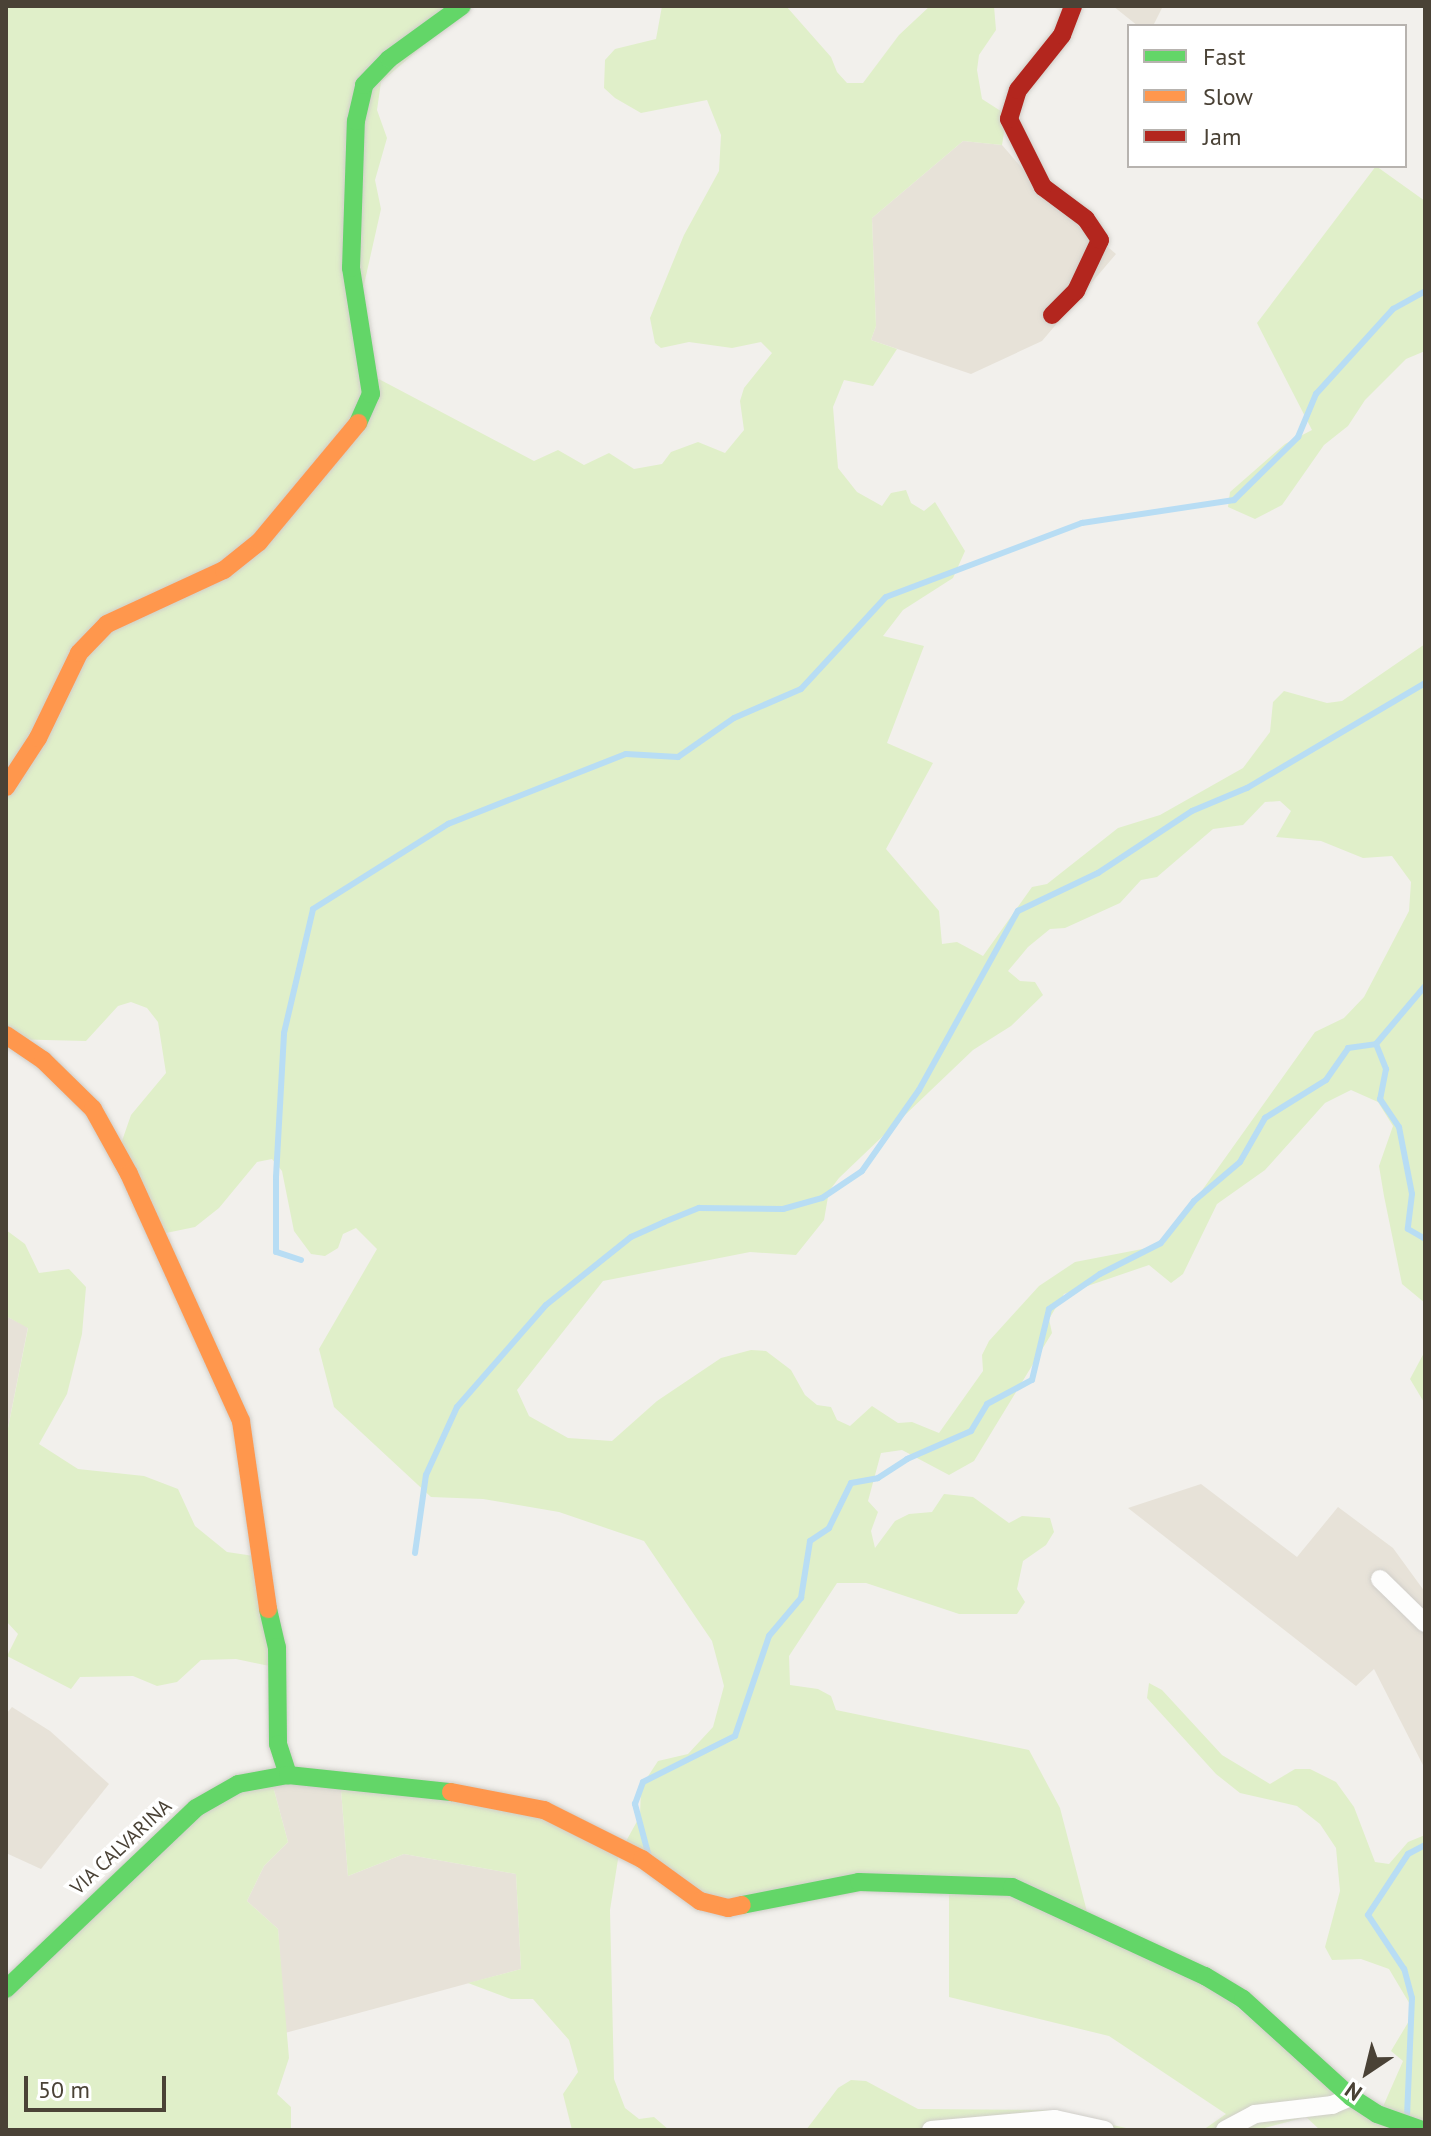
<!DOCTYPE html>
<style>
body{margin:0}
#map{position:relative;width:1431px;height:2136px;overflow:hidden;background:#f2f0ec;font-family:"PT Sans",sans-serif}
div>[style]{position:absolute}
.residential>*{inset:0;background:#e7e2d8}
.green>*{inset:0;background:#e0efc9}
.stream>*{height:6px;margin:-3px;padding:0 3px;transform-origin:3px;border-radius:3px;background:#b8ddf4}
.roads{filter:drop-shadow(0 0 2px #d0cec9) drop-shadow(0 0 2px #d0cec9)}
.street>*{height:18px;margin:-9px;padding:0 9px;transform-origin:9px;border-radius:9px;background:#fdfdfc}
.fast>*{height:18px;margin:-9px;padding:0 9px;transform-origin:9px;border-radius:9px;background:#63d668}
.slow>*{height:18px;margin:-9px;padding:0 9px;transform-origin:9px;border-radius:9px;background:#ff974d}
.jam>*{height:18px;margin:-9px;padding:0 9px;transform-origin:9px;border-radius:9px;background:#b3261e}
span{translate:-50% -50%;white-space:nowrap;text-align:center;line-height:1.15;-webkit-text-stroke:7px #fff;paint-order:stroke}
.street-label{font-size:20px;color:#4a4236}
.frame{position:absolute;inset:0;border:8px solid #4a4236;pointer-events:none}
.legend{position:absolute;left:1127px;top:24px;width:280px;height:144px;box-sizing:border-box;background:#fff;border:2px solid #b7b3af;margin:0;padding:10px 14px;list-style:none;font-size:24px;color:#4a4236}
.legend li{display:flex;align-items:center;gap:16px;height:40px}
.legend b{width:40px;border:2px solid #b7b3af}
.north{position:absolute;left:1327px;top:2032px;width:80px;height:80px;-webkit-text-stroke:6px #fff;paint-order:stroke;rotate:215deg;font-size:22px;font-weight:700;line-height:32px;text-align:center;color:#4a4236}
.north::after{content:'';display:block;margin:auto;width:28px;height:36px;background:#4a4236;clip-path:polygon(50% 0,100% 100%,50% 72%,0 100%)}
.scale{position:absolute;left:24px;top:2076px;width:142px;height:36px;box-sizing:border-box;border:4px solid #4a4236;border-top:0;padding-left:10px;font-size:24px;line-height:28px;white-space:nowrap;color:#4a4236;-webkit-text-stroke:6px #fff;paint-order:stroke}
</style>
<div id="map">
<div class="residential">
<div style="clip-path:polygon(1113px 6px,1163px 6px,1153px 26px,1138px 26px)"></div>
<div style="clip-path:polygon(963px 141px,1002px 145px,1042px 191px,1116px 254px,1042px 341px,971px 374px,871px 340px,876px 326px,872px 218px)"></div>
<div style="clip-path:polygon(6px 1316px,28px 1327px,6px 1438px)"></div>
<div style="clip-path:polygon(1201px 1484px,1297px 1557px,1338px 1507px,1393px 1548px,1425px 1592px,1425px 1769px,1374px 1669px,1356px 1686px,1128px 1508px)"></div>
<div style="clip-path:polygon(12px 1707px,50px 1731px,109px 1784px,41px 1869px,6px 1853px,6px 1714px)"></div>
<div style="clip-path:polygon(270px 1775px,341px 1790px,348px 1876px,404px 1854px,516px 1874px,521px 1969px,285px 2033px,278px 1929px,247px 1901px,264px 1866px,288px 1842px)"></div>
</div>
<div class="green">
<div style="clip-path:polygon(evenodd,6px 6px,469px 6px,381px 82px,377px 110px,387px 138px,375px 180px,381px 209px,363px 289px,375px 377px,534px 461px,558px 450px,584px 465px,609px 453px,634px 469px,662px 464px,671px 452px,698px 442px,725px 453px,744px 430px,740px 401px,744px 388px,772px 353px,761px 342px,732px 348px,689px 342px,661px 348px,655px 343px,650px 318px,684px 235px,719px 171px,721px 135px,707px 100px,641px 113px,615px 98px,604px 88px,605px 60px,615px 49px,656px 39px,662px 6px,786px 6px,831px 57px,837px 72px,847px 83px,863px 83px,899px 35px,930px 6px,994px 6px,996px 30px,979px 55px,977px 70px,982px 99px,1007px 115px,1002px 145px,963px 141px,872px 218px,876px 326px,871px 340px,897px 349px,873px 386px,844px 380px,833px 407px,838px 468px,857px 492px,882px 506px,891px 493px,906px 490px,911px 503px,924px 511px,935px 502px,965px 551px,953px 578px,903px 610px,883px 636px,924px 646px,887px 743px,933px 763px,886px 849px,939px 911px,942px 944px,957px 942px,983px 956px,1032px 887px,1047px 884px,1118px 828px,1160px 815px,1243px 768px,1270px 732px,1273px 702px,1284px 691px,1327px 703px,1342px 701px,1425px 644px,1425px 1303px,1402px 1284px,1384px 1196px,1379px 1166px,1393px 1126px,1378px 1102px,1351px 1090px,1325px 1103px,1265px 1170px,1217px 1204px,1183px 1274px,1171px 1283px,1149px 1265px,1064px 1294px,1049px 1319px,1052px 1333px,974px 1461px,949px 1475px,902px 1450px,881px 1453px,868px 1501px,878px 1512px,871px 1531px,875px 1548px,895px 1521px,909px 1514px,932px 1512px,944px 1494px,973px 1497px,1009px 1523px,1022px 1516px,1050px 1518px,1054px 1532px,1046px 1545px,1023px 1561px,1017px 1589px,1025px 1602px,1017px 1614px,959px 1614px,866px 1583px,837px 1583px,789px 1656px,790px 1685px,818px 1689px,831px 1696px,836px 1710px,1029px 1750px,1060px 1808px,1091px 1927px,1185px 1967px,1378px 2118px,1403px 2061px,1391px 2051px,1409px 2021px,1411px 2006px,1389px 1969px,1361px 1959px,1332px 1960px,1325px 1947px,1340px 1891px,1336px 1848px,1320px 1824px,1297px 1806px,1240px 1793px,1216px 1774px,1147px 1698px,1149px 1683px,1162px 1690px,1222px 1755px,1270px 1784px,1295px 1769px,1310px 1769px,1336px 1782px,1354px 1807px,1375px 1862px,1389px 1864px,1408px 1842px,1425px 1835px,1425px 2130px,1320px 2130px,1306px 2117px,1257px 2130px,1203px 2130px,1226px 2114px,1109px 2036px,949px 1997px,949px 1887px,853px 1882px,727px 1910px,619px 1853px,610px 1910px,614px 2079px,625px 2108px,639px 2119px,654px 2117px,669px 2130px,572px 2130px,563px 2094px,578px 2072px,569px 2040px,533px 1999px,511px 1999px,468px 1983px,521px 1969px,516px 1874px,404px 1854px,348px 1876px,341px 1790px,529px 1808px,620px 1852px,640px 1816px,641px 1787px,658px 1761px,688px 1754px,713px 1727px,724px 1686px,712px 1641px,644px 1541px,559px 1512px,483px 1499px,431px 1497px,334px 1407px,319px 1349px,377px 1249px,356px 1228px,343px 1234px,338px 1248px,325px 1256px,311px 1254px,294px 1231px,282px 1171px,272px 1159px,257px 1162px,219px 1208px,195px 1227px,166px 1233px,115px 1161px,131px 1115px,166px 1073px,158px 1022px,147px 1008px,131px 1002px,118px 1006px,86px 1041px,6px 1039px,6px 6px,1280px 801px,1291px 811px,1276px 837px,1321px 841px,1363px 858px,1392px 856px,1411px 882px,1409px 911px,1364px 997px,1344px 1018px,1315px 1032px,1163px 1245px,1075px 1262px,1039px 1286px,989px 1341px,982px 1355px,983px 1371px,939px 1433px,912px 1422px,898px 1423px,872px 1406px,850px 1426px,837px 1420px,831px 1407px,817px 1405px,805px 1395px,791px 1370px,766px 1351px,751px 1350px,721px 1358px,657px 1401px,612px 1441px,568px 1438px,529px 1416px,517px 1390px,603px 1281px,750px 1252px,796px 1255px,824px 1220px,829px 1191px,839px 1178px,973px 1050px,1011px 1026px,1043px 995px,1035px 982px,1020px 981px,1008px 971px,1028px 947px,1050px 929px,1065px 928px,1120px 903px,1141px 880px,1157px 877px,1213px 829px,1243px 825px,1265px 802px,1280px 801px)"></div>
<div style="clip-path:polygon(1376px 166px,1425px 201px,1425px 351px,1406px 359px,1365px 400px,1348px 426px,1324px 445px,1282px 505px,1255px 519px,1228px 507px,1230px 492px,1285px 444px,1312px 430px,1257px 323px)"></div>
<div style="clip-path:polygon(6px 1230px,25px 1244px,39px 1273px,69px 1269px,86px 1287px,82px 1334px,67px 1394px,39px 1444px,78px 1469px,144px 1476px,178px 1489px,195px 1526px,227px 1552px,254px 1556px,274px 1667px,236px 1659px,201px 1660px,177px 1682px,157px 1686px,133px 1676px,80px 1677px,71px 1689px,7px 1656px,18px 1634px,6px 1621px,6px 1438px,28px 1328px,6px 1316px)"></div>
<div style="clip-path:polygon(1425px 1351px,1425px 1404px,1410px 1379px)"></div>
<div style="clip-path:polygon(270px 1775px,288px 1842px,264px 1866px,247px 1901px,278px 1929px,289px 2058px,277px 2094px,291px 2107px,291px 2130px,6px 2130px,6px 1987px,156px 1838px)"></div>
<div style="clip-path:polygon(851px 2080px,866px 2081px,918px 2109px,1046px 2110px,1135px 2130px,806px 2130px,838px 2088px)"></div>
</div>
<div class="stream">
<div style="left:1376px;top:1044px;width:27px;rotate:68deg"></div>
<div style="left:1386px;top:1069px;width:31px;rotate:101deg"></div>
<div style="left:1380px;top:1099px;width:34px;rotate:56deg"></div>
<div style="left:1399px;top:1127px;width:68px;rotate:79deg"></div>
<div style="left:1412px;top:1194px;width:35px;rotate:97deg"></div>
<div style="left:1408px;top:1229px;width:20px;rotate:30deg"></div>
<div style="left:301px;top:1260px;width:26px;rotate:-162deg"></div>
<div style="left:276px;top:1252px;width:75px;rotate:-90deg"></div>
<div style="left:276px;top:1177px;width:144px;rotate:-86.8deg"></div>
<div style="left:284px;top:1033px;width:127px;rotate:-76.8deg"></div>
<div style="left:313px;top:909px;width:160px;rotate:-32.2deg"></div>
<div style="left:448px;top:824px;width:191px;rotate:-21.5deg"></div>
<div style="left:626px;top:754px;width:52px;rotate:3.3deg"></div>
<div style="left:678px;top:757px;width:68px;rotate:-34.9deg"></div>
<div style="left:734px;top:718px;width:73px;rotate:-23.4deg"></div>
<div style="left:801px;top:689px;width:125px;rotate:-47.3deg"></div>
<div style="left:886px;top:597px;width:210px;rotate:-20.7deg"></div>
<div style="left:1082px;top:523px;width:154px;rotate:-8.6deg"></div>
<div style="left:1234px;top:500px;width:90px;rotate:-44.5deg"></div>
<div style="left:1298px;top:437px;width:47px;rotate:-67.3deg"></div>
<div style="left:1316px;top:394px;width:115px;rotate:-47.8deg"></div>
<div style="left:1393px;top:309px;width:37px;rotate:-29deg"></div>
<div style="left:415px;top:1553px;width:79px;rotate:-82deg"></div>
<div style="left:426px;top:1475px;width:75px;rotate:-65.5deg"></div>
<div style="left:457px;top:1407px;width:135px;rotate:-48.9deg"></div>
<div style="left:546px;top:1305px;width:109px;rotate:-38.7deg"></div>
<div style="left:631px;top:1237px;width:36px;rotate:-24deg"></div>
<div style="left:664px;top:1222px;width:38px;rotate:-22deg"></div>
<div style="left:699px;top:1208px;width:84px;rotate:0.7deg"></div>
<div style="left:783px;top:1209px;width:41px;rotate:-15.8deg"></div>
<div style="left:822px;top:1198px;width:48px;rotate:-34deg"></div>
<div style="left:862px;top:1171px;width:99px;rotate:-54.9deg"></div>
<div style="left:919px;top:1090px;width:205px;rotate:-61.1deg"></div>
<div style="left:1018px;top:911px;width:89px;rotate:-25.4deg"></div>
<div style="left:1098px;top:873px;width:113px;rotate:-33.4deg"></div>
<div style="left:1192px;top:811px;width:60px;rotate:-22.7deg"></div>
<div style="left:1247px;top:788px;width:207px;rotate:-30.5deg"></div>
<div style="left:648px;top:1853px;width:51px;rotate:-104.9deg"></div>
<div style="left:635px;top:1804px;width:23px;rotate:-70deg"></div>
<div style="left:643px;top:1782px;width:103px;rotate:-26.6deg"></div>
<div style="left:735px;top:1736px;width:106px;rotate:-71.2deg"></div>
<div style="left:769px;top:1636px;width:50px;rotate:-49.9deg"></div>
<div style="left:801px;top:1598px;width:58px;rotate:-81deg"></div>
<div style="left:810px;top:1541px;width:23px;rotate:-34deg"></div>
<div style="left:829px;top:1528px;width:50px;rotate:-63.9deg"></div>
<div style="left:851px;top:1483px;width:27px;rotate:-10deg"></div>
<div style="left:878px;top:1478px;width:35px;rotate:-33deg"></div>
<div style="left:907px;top:1459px;width:70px;rotate:-23.6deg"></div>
<div style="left:971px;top:1431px;width:31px;rotate:-59deg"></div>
<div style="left:987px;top:1404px;width:51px;rotate:-28.1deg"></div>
<div style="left:1032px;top:1380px;width:73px;rotate:-76.5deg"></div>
<div style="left:1049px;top:1309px;width:62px;rotate:-34.5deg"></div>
<div style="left:1100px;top:1274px;width:68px;rotate:-26.9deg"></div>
<div style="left:1161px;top:1243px;width:53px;rotate:-51.8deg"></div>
<div style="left:1194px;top:1201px;width:60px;rotate:-40.3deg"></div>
<div style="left:1240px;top:1162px;width:51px;rotate:-60.4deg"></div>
<div style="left:1265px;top:1118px;width:72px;rotate:-31.9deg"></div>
<div style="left:1326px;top:1080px;width:39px;rotate:-55deg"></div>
<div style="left:1348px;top:1048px;width:28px;rotate:-8deg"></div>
<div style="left:1376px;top:1044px;width:76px;rotate:-49.8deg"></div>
<div style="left:1407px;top:2117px;width:119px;rotate:-87.6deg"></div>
<div style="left:1412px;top:1998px;width:30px;rotate:-105deg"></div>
<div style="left:1404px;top:1969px;width:65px;rotate:-123.7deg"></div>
<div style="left:1368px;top:1915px;width:73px;rotate:-56.7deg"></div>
<div style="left:1408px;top:1854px;width:19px;rotate:-28deg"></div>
</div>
<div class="roads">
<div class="street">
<div style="left:1380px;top:1579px;width:63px;rotate:44.4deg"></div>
<div style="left:931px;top:2130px;width:124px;rotate:-5.1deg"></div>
<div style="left:1055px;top:2119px;width:51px;rotate:12.4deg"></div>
<div style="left:1225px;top:2130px;width:34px;rotate:-28deg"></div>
<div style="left:1255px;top:2114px;width:78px;rotate:-6.7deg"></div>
<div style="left:1332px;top:2105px;width:21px;rotate:-23deg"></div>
</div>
<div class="fast">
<div style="left:358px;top:423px;width:32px;rotate:-66deg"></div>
<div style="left:371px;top:394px;width:128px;rotate:-99deg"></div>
<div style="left:351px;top:268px;width:147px;rotate:-88.1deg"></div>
<div style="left:356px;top:121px;width:37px;rotate:-77deg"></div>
<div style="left:364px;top:85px;width:36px;rotate:-46deg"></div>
<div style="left:389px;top:59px;width:90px;rotate:-36deg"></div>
<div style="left:268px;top:1609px;width:39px;rotate:77deg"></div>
<div style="left:277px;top:1647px;width:97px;rotate:89.4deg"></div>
<div style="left:278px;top:1744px;width:33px;rotate:72deg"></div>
<div style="left:742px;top:1905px;width:119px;rotate:-11.1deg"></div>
<div style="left:859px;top:1882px;width:153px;rotate:1.9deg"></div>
<div style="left:1012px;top:1887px;width:213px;rotate:24.8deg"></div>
<div style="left:1205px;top:1976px;width:44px;rotate:31.2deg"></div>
<div style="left:1243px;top:1999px;width:146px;rotate:42.2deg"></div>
<div style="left:1351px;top:2097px;width:31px;rotate:33deg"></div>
<div style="left:1377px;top:2114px;width:48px;rotate:19.6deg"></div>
<div style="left:6px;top:1989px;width:262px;rotate:-43.6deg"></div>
<div style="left:196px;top:1808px;width:48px;rotate:-29.7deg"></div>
<div style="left:238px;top:1784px;width:51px;rotate:-10.2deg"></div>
<div style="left:288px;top:1775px;width:164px;rotate:6deg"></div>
</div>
<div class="slow">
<div style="left:6px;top:787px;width:59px;rotate:-56.9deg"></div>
<div style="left:38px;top:738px;width:94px;rotate:-64.2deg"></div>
<div style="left:79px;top:653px;width:40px;rotate:-46deg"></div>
<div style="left:107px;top:624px;width:129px;rotate:-24.8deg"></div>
<div style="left:224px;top:570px;width:45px;rotate:-38.7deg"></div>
<div style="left:259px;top:542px;width:155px;rotate:-50.2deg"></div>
<div style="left:6px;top:1035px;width:45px;rotate:34deg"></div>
<div style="left:43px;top:1060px;width:70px;rotate:44.4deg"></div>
<div style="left:93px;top:1109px;width:74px;rotate:61deg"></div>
<div style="left:129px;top:1174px;width:271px;rotate:65.6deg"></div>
<div style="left:241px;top:1421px;width:190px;rotate:81.8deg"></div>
<div style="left:451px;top:1792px;width:95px;rotate:11deg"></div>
<div style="left:544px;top:1810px;width:110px;rotate:26.6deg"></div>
<div style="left:642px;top:1859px;width:72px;rotate:35.9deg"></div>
<div style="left:700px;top:1901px;width:29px;rotate:14deg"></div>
<div style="left:728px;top:1908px;width:14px;rotate:-12deg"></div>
</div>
<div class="jam">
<div style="left:1052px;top:315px;width:34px;rotate:-45deg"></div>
<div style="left:1076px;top:291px;width:56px;rotate:-64.8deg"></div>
<div style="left:1100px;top:240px;width:25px;rotate:-124deg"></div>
<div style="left:1086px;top:219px;width:54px;rotate:-143.3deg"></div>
<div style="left:1043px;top:187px;width:76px;rotate:-116.6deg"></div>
<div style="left:1009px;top:119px;width:30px;rotate:-73deg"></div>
<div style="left:1018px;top:90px;width:70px;rotate:-51.3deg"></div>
<div style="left:1062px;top:35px;width:31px;rotate:-69deg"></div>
</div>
</div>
<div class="street-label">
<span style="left:121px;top:1847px;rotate:-43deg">VIA CALVARINA</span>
</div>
<div class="frame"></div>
<ul class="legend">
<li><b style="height:10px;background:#63d668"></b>Fast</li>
<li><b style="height:10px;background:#ff974d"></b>Slow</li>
<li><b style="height:10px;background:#b3261e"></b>Jam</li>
</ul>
<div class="north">N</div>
<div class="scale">50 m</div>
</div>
